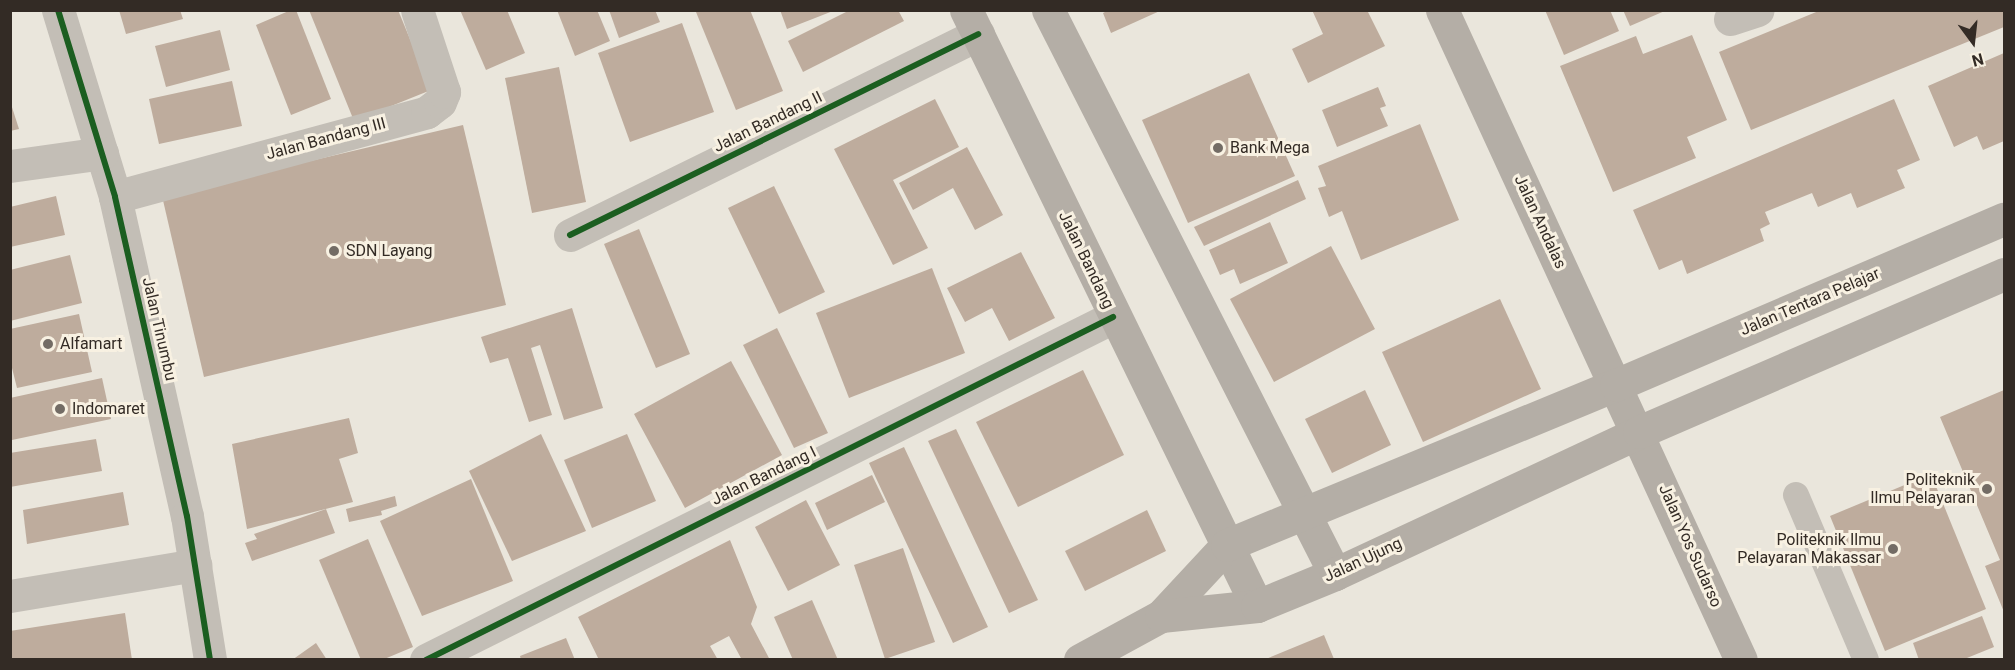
<!DOCTYPE html>
<style>
body{margin:0}
#map{position:relative;width:2015px;height:670px;overflow:hidden;background:#eae6dc;font-family:Roboto,sans-serif}
div>[style]{position:absolute}
.building>*{inset:0;background:#beac9d}
.lane>*{height:26px;margin:-13px;padding:0 13px;transform-origin:13px;border-radius:13px;background:#c3beb6}
.street>*{height:33px;margin:-16.5px;padding:0 16.5px;transform-origin:16.5px;border-radius:16.5px;background:#c3beb6}
.secondary>*{height:33px;margin:-16.5px;padding:0 16.5px;transform-origin:16.5px;border-radius:16.5px;background:#b4aea6}
.cycleway>*{height:6px;margin:-3px;padding:0 3px;transform-origin:3px;border-radius:3px;background:#1b5e20}
.dots>*{width:16px;height:16px;translate:-50% -50%;box-sizing:border-box;border:3px solid #f8f1e2;border-radius:50%}
span{translate:-50% -50%;white-space:nowrap;text-align:center;line-height:1.15;-webkit-text-stroke:6px #f8f1e2;paint-order:stroke}
.street-label{font-size:16px;color:#332b25}
.poi-label{font-size:16px;color:#332b25}
.left{translate:0 -50%;text-align:left}
.right{translate:-100% -50%;text-align:right}
.frame{position:absolute;inset:0;border:12px solid #332b25;pointer-events:none}
.north{position:absolute;left:1943px;top:12px;width:60px;height:60px;-webkit-text-stroke:4px #f8f1e2;paint-order:stroke;rotate:165deg;font-size:16px;font-weight:700;line-height:24px;text-align:center;color:#332b25}
.north::after{content:'';display:block;margin:auto;width:21px;height:27px;background:#332b25;clip-path:polygon(50% 0,100% 100%,50% 72%,0 100%)}
</style>
<div id="map">
<div class="building">
<div style="clip-path:polygon(119px 10px,180px 10px,183px 19px,126px 34px)"></div>
<div style="clip-path:polygon(291px 10px,296px 10px,331px 99px,291px 115px,256px 25px)"></div>
<div style="clip-path:polygon(309px 10px,398px 10px,431px 90px,354px 121px)"></div>
<div style="clip-path:polygon(460px 10px,507px 10px,525px 53px,486px 70px)"></div>
<div style="clip-path:polygon(557px 10px,597px 10px,610px 41px,575px 56px)"></div>
<div style="clip-path:polygon(609px 10px,655px 10px,660px 22px,619px 38px)"></div>
<div style="clip-path:polygon(750px 10px,783px 91px,736px 110px,696px 12px)"></div>
<div style="clip-path:polygon(780px 10px,833px 10px,833px 11px,787px 29px)"></div>
<div style="clip-path:polygon(850px 10px,898px 10px,904px 21px,803px 72px,788px 41px)"></div>
<div style="clip-path:polygon(1109px 10px,1162px 10px,1111px 33px,1103px 13px)"></div>
<div style="clip-path:polygon(1312px 10px,1367px 10px,1385px 46px,1308px 83px,1292px 49px,1323px 34px)"></div>
<div style="clip-path:polygon(1545px 10px,1610px 10px,1619px 31px,1564px 55px)"></div>
<div style="clip-path:polygon(1623px 10px,1667px 10px,1630px 26px)"></div>
<div style="clip-path:polygon(1821px 10px,2004px 10px,2004px 27px,1751px 130px,1719px 52px)"></div>
<div style="clip-path:polygon(682px 23px,714px 112px,630px 142px,598px 53px)"></div>
<div style="clip-path:polygon(220px 30px,230px 70px,166px 87px,155px 46px)"></div>
<div style="clip-path:polygon(1692px 35px,1727px 120px,1687px 137px,1696px 158px,1613px 192px,1560px 66px,1636px 36px,1643px 54px)"></div>
<div style="clip-path:polygon(2004px 53px,2004px 141px,1983px 150px,1977px 136px,1954px 147px,1928px 86px)"></div>
<div style="clip-path:polygon(559px 67px,586px 202px,532px 213px,505px 78px)"></div>
<div style="clip-path:polygon(1249px 73px,1295px 176px,1188px 223px,1142px 120px)"></div>
<div style="clip-path:polygon(232px 81px,242px 126px,159px 144px,149px 99px)"></div>
<div style="clip-path:polygon(1378px 87px,1386px 106px,1380px 108px,1388px 126px,1337px 147px,1322px 110px)"></div>
<div style="clip-path:polygon(935px 99px,959px 147px,893px 180px,928px 248px,893px 265px,834px 149px)"></div>
<div style="clip-path:polygon(1894px 99px,1920px 160px,1897px 170px,1905px 188px,1857px 208px,1851px 193px,1818px 207px,1812px 193px,1765px 212px,1770px 224px,1760px 229px,1764px 241px,1687px 274px,1682px 260px,1659px 270px,1633px 210px)"></div>
<div style="clip-path:polygon(10px 101px,19px 129px,10px 131px)"></div>
<div style="clip-path:polygon(1420px 124px,1459px 220px,1361px 260px,1342px 211px,1329px 217px,1318px 188px,1326px 186px,1318px 166px)"></div>
<div style="clip-path:polygon(463px 125px,506px 305px,204px 377px,162px 196px)"></div>
<div style="clip-path:polygon(967px 147px,1003px 215px,975px 230px,953px 188px,913px 210px,899px 183px)"></div>
<div style="clip-path:polygon(1298px 180px,1306px 199px,1204px 246px,1194px 227px)"></div>
<div style="clip-path:polygon(774px 186px,825px 292px,779px 314px,728px 208px)"></div>
<div style="clip-path:polygon(56px 196px,65px 235px,10px 247px,10px 207px)"></div>
<div style="clip-path:polygon(1270px 222px,1288px 263px,1240px 284px,1234px 269px,1220px 275px,1209px 250px)"></div>
<div style="clip-path:polygon(639px 229px,690px 354px,656px 368px,604px 244px)"></div>
<div style="clip-path:polygon(1331px 246px,1375px 329px,1274px 382px,1230px 299px)"></div>
<div style="clip-path:polygon(1021px 252px,1055px 318px,1009px 341px,992px 308px,965px 322px,947px 288px)"></div>
<div style="clip-path:polygon(70px 255px,82px 303px,10px 321px,10px 270px)"></div>
<div style="clip-path:polygon(932px 268px,965px 353px,849px 398px,816px 313px)"></div>
<div style="clip-path:polygon(1500px 299px,1541px 389px,1423px 442px,1382px 352px)"></div>
<div style="clip-path:polygon(572px 308px,603px 408px,564px 420px,540px 345px,531px 348px,552px 415px,529px 422px,508px 358px,490px 363px,481px 337px)"></div>
<div style="clip-path:polygon(79px 314px,92px 372px,17px 388px,10px 360px,10px 329px)"></div>
<div style="clip-path:polygon(777px 328px,828px 433px,794px 448px,743px 345px)"></div>
<div style="clip-path:polygon(731px 361px,782px 455px,685px 508px,634px 414px)"></div>
<div style="clip-path:polygon(1083px 370px,1124px 455px,1018px 507px,976px 422px)"></div>
<div style="clip-path:polygon(102px 378px,111px 419px,12px 440px,10px 398px)"></div>
<div style="clip-path:polygon(1365px 390px,1391px 445px,1332px 473px,1305px 419px)"></div>
<div style="clip-path:polygon(2004px 390px,2004px 612px,1985px 566px,2000px 560px,1940px 417px)"></div>
<div style="clip-path:polygon(349px 418px,358px 453px,339px 459px,353px 502px,247px 529px,232px 444px)"></div>
<div style="clip-path:polygon(956px 429px,1038px 600px,1009px 613px,928px 441px)"></div>
<div style="clip-path:polygon(541px 434px,586px 531px,512px 561px,469px 471px)"></div>
<div style="clip-path:polygon(627px 434px,656px 501px,592px 528px,564px 460px)"></div>
<div style="clip-path:polygon(96px 439px,102px 471px,10px 487px,10px 453px)"></div>
<div style="clip-path:polygon(904px 447px,988px 627px,953px 643px,869px 463px)"></div>
<div style="clip-path:polygon(1931px 474px,1986px 609px,1885px 651px,1830px 516px)"></div>
<div style="clip-path:polygon(872px 475px,885px 502px,827px 530px,815px 503px)"></div>
<div style="clip-path:polygon(471px 479px,513px 581px,422px 616px,380px 521px)"></div>
<div style="clip-path:polygon(123px 492px,129px 525px,27px 544px,23px 510px)"></div>
<div style="clip-path:polygon(395px 496px,397px 506px,381px 511px,382px 515px,349px 522px,346px 509px)"></div>
<div style="clip-path:polygon(806px 500px,840px 565px,788px 591px,755px 527px)"></div>
<div style="clip-path:polygon(326px 509px,335px 533px,252px 561px,245px 543px,257px 539px,254px 534px)"></div>
<div style="clip-path:polygon(1147px 510px,1166px 551px,1085px 591px,1065px 551px)"></div>
<div style="clip-path:polygon(368px 539px,413px 647px,382px 660px,361px 660px,319px 560px)"></div>
<div style="clip-path:polygon(730px 540px,757px 607px,751px 624px,770px 660px,742px 660px,729px 636px,710px 646px,718px 660px,599px 660px,578px 617px)"></div>
<div style="clip-path:polygon(903px 548px,935px 642px,885px 659px,854px 565px)"></div>
<div style="clip-path:polygon(812px 600px,838px 660px,793px 660px,774px 617px)"></div>
<div style="clip-path:polygon(125px 613px,132px 660px,10px 660px,10px 631px)"></div>
<div style="clip-path:polygon(1982px 616px,1994px 647px,1962px 660px,1919px 660px,1913px 643px)"></div>
<div style="clip-path:polygon(1324px 635px,1334px 659px,1266px 659px)"></div>
<div style="clip-path:polygon(566px 638px,575px 660px,521px 660px,520px 656px)"></div>
<div style="clip-path:polygon(316px 643px,327px 660px,292px 660px)"></div>
</div>
<div class="lane">
<div style="left:1796px;top:495px;width:179px;rotate:67deg"></div>
</div>
<div class="street">
<div style="left:58px;top:10px;width:195px;rotate:73deg"></div>
<div style="left:115px;top:197px;width:327px;rotate:77.3deg"></div>
<div style="left:187px;top:516px;width:146px;rotate:80.9deg"></div>
<div style="left:1730px;top:19px;width:29px;rotate:-18deg"></div>
<div style="left:10px;top:166px;width:93px;rotate:-8deg"></div>
<div style="left:115px;top:197px;width:323px;rotate:-15.2deg"></div>
<div style="left:427px;top:112px;width:16px;rotate:-38deg"></div>
<div style="left:440px;top:102px;width:11px;rotate:-68deg"></div>
<div style="left:444px;top:92px;width:86px;rotate:-108.2deg"></div>
<div style="left:570px;top:235px;width:455px;rotate:-26.2deg"></div>
<div style="left:10px;top:596px;width:188px;rotate:-9.5deg"></div>
<div style="left:426px;top:660px;width:768px;rotate:-26.53deg"></div>
</div>
<div class="secondary">
<div style="left:966px;top:10px;width:663px;rotate:63.98deg"></div>
<div style="left:1048px;top:10px;width:633px;rotate:63.03deg"></div>
<div style="left:1442px;top:10px;width:715px;rotate:65.3deg"></div>
<div style="left:1161px;top:616px;width:97px;rotate:-47.1deg"></div>
<div style="left:1227px;top:545px;width:421px;rotate:-22.4deg"></div>
<div style="left:1616px;top:385px;width:422px;rotate:-23.2deg"></div>
<div style="left:1080px;top:660px;width:92px;rotate:-28.5deg"></div>
<div style="left:1161px;top:616px;width:97px;rotate:-5.9deg"></div>
<div style="left:1257px;top:606px;width:84px;rotate:-22.3deg"></div>
<div style="left:1335px;top:574px;width:336px;rotate:-25deg"></div>
<div style="left:1639px;top:432px;width:398px;rotate:-23.4deg"></div>
</div>
<div class="cycleway">
<div style="left:58px;top:10px;width:195px;rotate:73deg"></div>
<div style="left:115px;top:197px;width:327px;rotate:77.3deg"></div>
<div style="left:187px;top:516px;width:146px;rotate:80.9deg"></div>
<div style="left:570px;top:235px;width:455px;rotate:-26.2deg"></div>
<div style="left:426px;top:660px;width:768px;rotate:-26.53deg"></div>
</div>
<div class="dots">
<div style="left:1218px;top:148px;background:#736c65"></div>
<div style="left:334px;top:251px;background:#736c65"></div>
<div style="left:48px;top:344px;background:#736c65"></div>
<div style="left:60px;top:409px;background:#736c65"></div>
<div style="left:1987px;top:489px;background:#736c65"></div>
<div style="left:1893px;top:549px;background:#736c65"></div>
</div>
<div class="street-label">
<span style="left:768px;top:122px;rotate:-26deg">Jalan Bandang II</span>
<span style="left:326px;top:139px;rotate:-15deg">Jalan Bandang III</span>
<span style="left:1540px;top:222px;rotate:65deg">Jalan Andalas</span>
<span style="left:1086px;top:260px;rotate:64deg">Jalan Bandang</span>
<span style="left:1810px;top:302px;rotate:-23deg">Jalan Tentara Pelajar</span>
<span style="left:159px;top:329px;rotate:77deg">Jalan Tinumbu</span>
<span style="left:764px;top:476px;rotate:-26deg">Jalan Bandang I</span>
<span style="left:1690px;top:546px;rotate:66deg">Jalan Yos Sudarso</span>
<span style="left:1363px;top:560px;rotate:-25deg">Jalan Ujung</span>
</div>
<div class="poi-label">
<span class="left" style="left:1230px;top:148px">Bank Mega</span>
<span class="left" style="left:346px;top:251px">SDN Layang</span>
<span class="left" style="left:60px;top:344px">Alfamart</span>
<span class="left" style="left:72px;top:409px">Indomaret</span>
<span class="right" style="left:1975px;top:489px">Politeknik<br>Ilmu Pelayaran</span>
<span class="right" style="left:1881px;top:549px">Politeknik Ilmu<br>Pelayaran Makassar</span>
</div>
<div class="frame"></div>
<div class="north">N</div>
</div>
